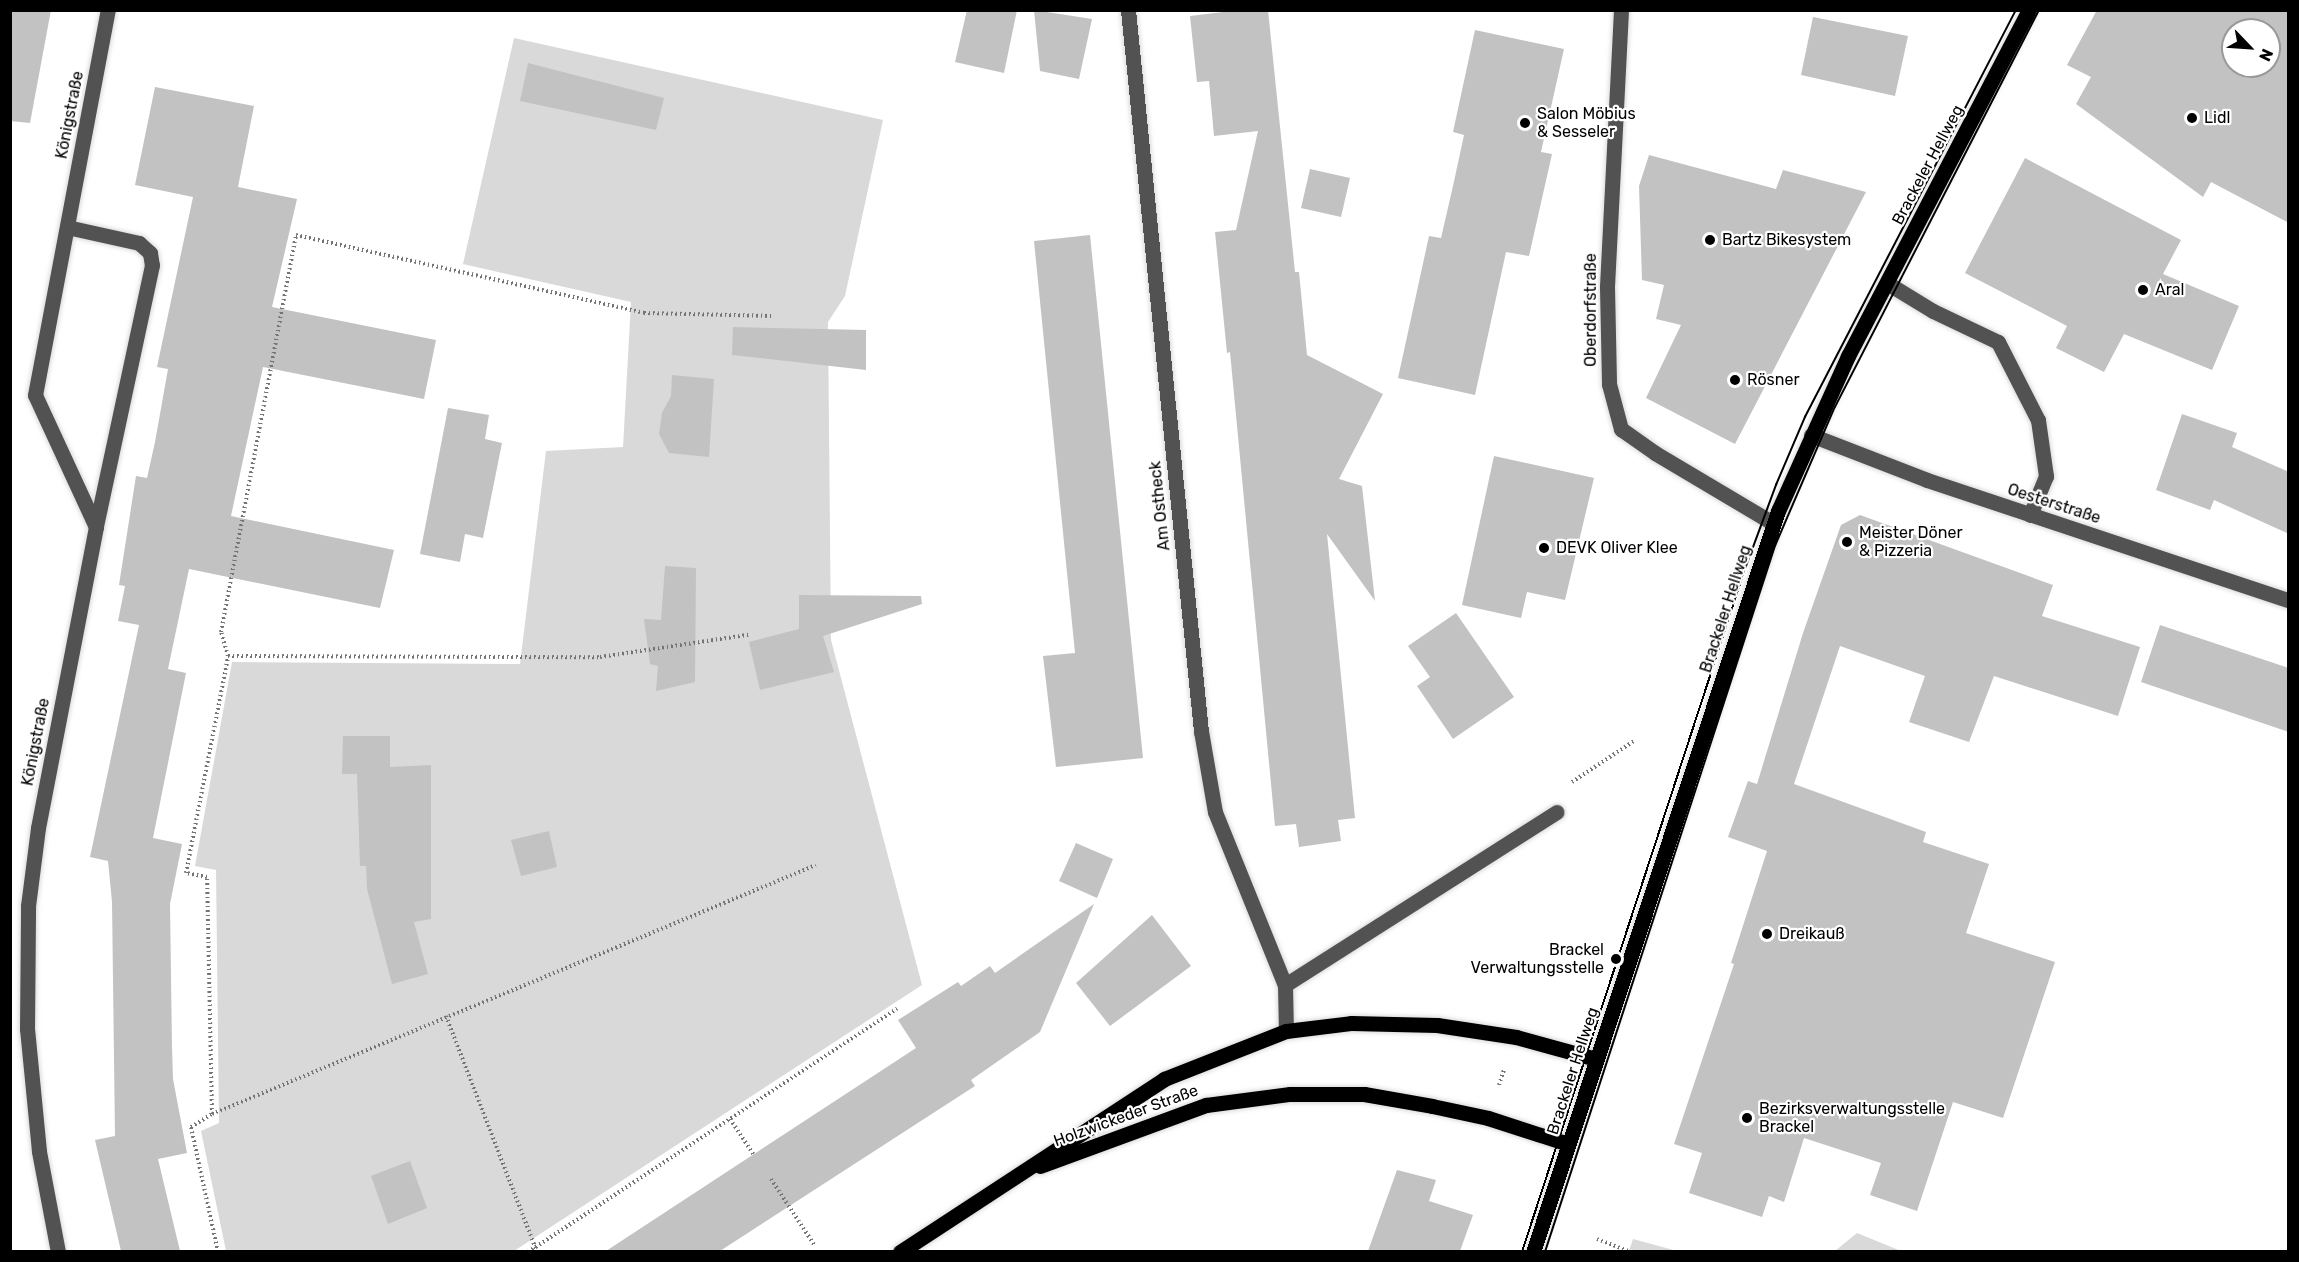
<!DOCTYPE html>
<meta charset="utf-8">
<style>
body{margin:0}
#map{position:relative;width:2299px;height:1262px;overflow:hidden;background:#fff;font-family:Rubik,sans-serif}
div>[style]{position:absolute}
.green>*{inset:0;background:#d9d9d9}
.building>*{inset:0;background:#c2c2c2}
.path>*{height:4px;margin-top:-2px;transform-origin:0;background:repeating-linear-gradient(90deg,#747474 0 1.5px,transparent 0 4.5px)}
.roads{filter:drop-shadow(0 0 2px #dbdbdb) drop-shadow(0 0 2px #dbdbdb)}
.minor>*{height:15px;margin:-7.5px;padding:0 7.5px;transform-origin:7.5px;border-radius:7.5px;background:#525252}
.major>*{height:15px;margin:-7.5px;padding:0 7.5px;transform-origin:7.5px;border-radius:7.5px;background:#000}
.tram>*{height:1.5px;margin:-0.75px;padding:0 0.75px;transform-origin:0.75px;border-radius:0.75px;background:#000}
.dots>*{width:16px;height:16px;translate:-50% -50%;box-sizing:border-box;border:3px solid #fff;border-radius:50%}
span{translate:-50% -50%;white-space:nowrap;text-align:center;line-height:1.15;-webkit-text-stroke:4.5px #fff;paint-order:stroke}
.poi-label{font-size:16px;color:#000}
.left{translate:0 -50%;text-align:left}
.right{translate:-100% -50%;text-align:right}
.street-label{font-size:16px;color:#000}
.frame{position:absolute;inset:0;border:12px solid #000;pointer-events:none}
.north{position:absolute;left:2221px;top:18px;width:60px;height:60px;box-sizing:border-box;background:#fff;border:2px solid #999;border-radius:50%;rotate:115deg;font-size:16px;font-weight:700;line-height:24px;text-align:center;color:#000}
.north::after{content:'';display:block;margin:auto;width:21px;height:27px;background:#000;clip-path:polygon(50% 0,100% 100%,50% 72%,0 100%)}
</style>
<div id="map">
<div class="green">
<div style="clip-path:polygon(514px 38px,883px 120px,845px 296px,828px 322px,831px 640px,922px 985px,514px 1251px,226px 1251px,201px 1131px,219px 1123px,216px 870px,195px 866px,232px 662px,520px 664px,546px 451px,623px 447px,631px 302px,463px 264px)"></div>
<div style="clip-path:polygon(1857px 1233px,1901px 1251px,1835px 1251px)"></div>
<div style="clip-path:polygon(1633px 1239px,1677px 1251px,1629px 1251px)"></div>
</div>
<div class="building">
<div style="clip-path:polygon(10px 10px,51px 10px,30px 123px,10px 121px)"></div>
<div style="clip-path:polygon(967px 10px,1017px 10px,1004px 73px,955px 62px)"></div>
<div style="clip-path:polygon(1034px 10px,1092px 19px,1079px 79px,1040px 71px)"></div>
<div style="clip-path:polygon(1240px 10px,1268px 10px,1295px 272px,1299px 272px,1307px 355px,1383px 394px,1339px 479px,1362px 486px,1375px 601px,1327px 534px,1355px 818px,1338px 820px,1341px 841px,1299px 847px,1296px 824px,1275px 826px,1230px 352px,1227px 353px,1215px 232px,1236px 230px,1258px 131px,1214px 136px,1209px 81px,1197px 82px,1190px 16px)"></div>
<div style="clip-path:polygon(evenodd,2097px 10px,2289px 10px,2289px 223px,2211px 182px,2203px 197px,2076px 104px,2091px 77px,2067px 65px,2097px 10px,2233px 30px,2269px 30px,2269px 66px,2233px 66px,2233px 30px)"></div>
<div style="clip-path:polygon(1813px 17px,1908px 36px,1895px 96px,1801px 75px)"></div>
<div style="clip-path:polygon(1475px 30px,1564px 49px,1541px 152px,1552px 154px,1529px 256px,1506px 252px,1475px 395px,1398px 378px,1429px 236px,1441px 238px,1453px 186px,1464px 135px,1453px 132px)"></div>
<div style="clip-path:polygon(528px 63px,664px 98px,656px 130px,520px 101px)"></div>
<div style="clip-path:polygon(155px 87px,254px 106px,238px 187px,297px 199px,272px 307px,436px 340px,424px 399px,263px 367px,231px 516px,394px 550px,380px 608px,189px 569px,168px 669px,186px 673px,153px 838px,182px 844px,170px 904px,172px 1047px,173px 1079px,187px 1153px,158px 1159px,180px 1251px,121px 1251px,95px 1140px,115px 1136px,112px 902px,108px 861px,90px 857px,139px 625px,118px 621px,125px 586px,119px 585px,136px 476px,147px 478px,155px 442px,168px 369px,157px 367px,193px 197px,135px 185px)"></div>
<div style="clip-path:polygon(1649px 155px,1776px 189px,1783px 170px,1866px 192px,1735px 444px,1646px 398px,1681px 325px,1656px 319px,1664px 285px,1642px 280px,1639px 186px)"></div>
<div style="clip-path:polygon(2025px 158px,2181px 240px,2163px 274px,2239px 306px,2212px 370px,2124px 334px,2104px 372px,2056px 348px,2067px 326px,1965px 273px)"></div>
<div style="clip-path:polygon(1310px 169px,1350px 178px,1341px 217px,1301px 208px)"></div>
<div style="clip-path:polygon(1090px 235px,1143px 758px,1056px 767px,1043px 656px,1075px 653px,1034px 241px)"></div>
<div style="clip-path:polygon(733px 327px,866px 330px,866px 370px,732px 355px)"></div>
<div style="clip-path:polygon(672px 375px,714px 379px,709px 457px,669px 453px,659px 434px,662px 413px,671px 396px)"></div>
<div style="clip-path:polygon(448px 408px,489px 415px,485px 439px,502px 443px,483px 538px,465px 534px,460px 562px,420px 554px)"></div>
<div style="clip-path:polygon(2182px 414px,2237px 433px,2232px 447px,2289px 472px,2289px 534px,2214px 500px,2210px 510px,2156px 490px)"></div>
<div style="clip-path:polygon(1494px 456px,1594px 478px,1565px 600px,1527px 592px,1521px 618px,1462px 605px)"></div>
<div style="clip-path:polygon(1860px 515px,2053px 585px,2042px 616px,2140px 647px,2118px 716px,1994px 676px,1969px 742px,1909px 722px,1925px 676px,1840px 646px,1794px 784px,1926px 832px,1923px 842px,1989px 864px,1966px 933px,2055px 962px,2003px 1118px,1953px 1102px,1917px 1211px,1870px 1195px,1881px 1163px,1804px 1138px,1784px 1202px,1769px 1196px,1762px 1217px,1689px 1193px,1702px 1153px,1674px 1144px,1734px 964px,1731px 963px,1767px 851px,1728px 837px,1748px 781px,1757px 784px,1803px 633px,1841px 525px)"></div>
<div style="clip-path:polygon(665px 566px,696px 568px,695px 682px,656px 691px,658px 666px,650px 664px,644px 619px,661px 620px)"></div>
<div style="clip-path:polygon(799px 595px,921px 596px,922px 604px,823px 636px,834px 672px,760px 690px,749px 642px,799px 629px)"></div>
<div style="clip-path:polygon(1456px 613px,1514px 697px,1453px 739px,1417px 686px,1430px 677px,1408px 646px)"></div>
<div style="clip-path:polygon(2160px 625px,2289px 668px,2289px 732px,2141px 682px)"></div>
<div style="clip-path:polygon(343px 736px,390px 736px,390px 767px,431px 765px,431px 919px,414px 922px,428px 974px,392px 984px,367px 889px,366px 866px,360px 866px,357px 774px,342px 774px)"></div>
<div style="clip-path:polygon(549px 831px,557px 867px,521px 876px,511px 840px)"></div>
<div style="clip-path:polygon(1076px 843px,1113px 859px,1097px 898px,1059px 881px)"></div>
<div style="clip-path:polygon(1094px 904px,1040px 1032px,971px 1080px,975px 1086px,720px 1251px,606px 1251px,916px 1048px,898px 1020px,958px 982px,961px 986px,990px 966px,995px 973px)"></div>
<div style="clip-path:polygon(1152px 915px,1191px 966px,1110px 1026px,1076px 983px)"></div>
<div style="clip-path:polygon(410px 1161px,427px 1208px,388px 1224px,371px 1176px)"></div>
<div style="clip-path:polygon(1397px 1170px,1436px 1180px,1429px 1201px,1473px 1215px,1460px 1251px,1368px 1251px)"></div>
</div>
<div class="path">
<div style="left:228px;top:656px;width:372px;rotate:0.2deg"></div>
<div style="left:600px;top:657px;width:150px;rotate:-8.5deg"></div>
<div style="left:1572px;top:782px;width:74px;rotate:-33.5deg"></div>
<div style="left:446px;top:1016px;width:253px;rotate:68.9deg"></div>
<div style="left:1499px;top:1085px;width:16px;rotate:-72deg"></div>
<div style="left:212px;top:1114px;width:653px;rotate:-22.4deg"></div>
<div style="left:730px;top:1119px;width:43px;rotate:56.3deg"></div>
<div style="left:771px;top:1179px;width:80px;rotate:56.7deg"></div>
<div style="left:1597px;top:1239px;width:36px;rotate:21deg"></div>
<div style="left:218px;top:1252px;width:128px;rotate:-102.2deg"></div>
<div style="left:191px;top:1127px;width:25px;rotate:-32deg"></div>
<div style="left:212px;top:1114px;width:237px;rotate:-91.2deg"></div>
<div style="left:207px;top:877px;width:21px;rotate:-169deg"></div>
<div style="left:186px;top:873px;width:221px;rotate:-79deg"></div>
<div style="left:228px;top:656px;width:25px;rotate:-106deg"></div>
<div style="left:221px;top:632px;width:404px;rotate:-79.3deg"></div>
<div style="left:296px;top:235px;width:357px;rotate:12.6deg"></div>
<div style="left:644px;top:313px;width:128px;rotate:1.3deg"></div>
<div style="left:528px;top:1252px;width:442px;rotate:-33.4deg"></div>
</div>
<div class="roads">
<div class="minor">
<div style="left:1128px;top:10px;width:725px;rotate:84.22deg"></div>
<div style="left:1201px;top:731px;width:82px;rotate:80.2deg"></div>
<div style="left:1215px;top:812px;width:187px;rotate:68deg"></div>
<div style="left:1285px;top:985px;width:46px;rotate:88.8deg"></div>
<div style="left:1621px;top:10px;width:277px;rotate:92.9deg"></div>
<div style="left:1607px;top:287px;width:97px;rotate:88.8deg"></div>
<div style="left:1609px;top:384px;width:47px;rotate:75.1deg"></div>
<div style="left:1621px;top:429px;width:42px;rotate:35.2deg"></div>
<div style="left:1655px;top:453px;width:137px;rotate:30.7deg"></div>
<div style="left:67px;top:227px;width:74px;rotate:12.5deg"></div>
<div style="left:139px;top:243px;width:15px;rotate:42deg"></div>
<div style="left:150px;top:253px;width:12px;rotate:81deg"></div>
<div style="left:152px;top:265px;width:268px;rotate:102.1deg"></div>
<div style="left:1887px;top:283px;width:54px;rotate:31.3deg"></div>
<div style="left:1933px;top:311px;width:72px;rotate:25.5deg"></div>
<div style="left:1998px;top:342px;width:88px;rotate:62.9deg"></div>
<div style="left:2038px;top:420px;width:57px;rotate:81.9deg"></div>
<div style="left:2046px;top:476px;width:42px;rotate:112.3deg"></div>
<div style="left:1811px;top:435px;width:124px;rotate:21.2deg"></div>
<div style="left:1927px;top:480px;width:380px;rotate:18.4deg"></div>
<div style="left:1285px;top:985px;width:322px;rotate:-32.5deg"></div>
<div style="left:58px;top:1252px;width:103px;rotate:-100.7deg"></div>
<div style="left:39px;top:1151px;width:123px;rotate:-95.6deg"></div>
<div style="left:27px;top:1029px;width:123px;rotate:-89.5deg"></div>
<div style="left:28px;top:906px;width:79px;rotate:-82.7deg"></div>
<div style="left:38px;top:828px;width:307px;rotate:-79.1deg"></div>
<div style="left:96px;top:527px;width:145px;rotate:-114.8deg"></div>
<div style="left:35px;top:395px;width:392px;rotate:-79.3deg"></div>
</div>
<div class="major">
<div style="left:1040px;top:1166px;width:177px;rotate:-20.2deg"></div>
<div style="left:1206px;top:1105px;width:85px;rotate:-7.5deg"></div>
<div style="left:1290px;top:1094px;width:74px"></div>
<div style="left:1364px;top:1094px;width:69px;rotate:10deg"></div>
<div style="left:1432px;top:1106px;width:57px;rotate:12.1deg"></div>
<div style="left:1488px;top:1118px;width:84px;rotate:18deg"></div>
<div style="left:900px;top:1252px;width:316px;rotate:-33.2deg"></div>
<div style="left:1164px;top:1079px;width:131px;rotate:-21.5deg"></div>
<div style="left:1286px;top:1031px;width:65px;rotate:-7deg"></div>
<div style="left:1351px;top:1023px;width:86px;rotate:1.3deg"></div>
<div style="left:1437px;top:1025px;width:80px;rotate:8.6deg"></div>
<div style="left:1516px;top:1037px;width:83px;rotate:15.4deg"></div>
<div style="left:1533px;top:1252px;width:780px;rotate:-71.7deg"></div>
<div style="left:1778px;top:511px;width:170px;rotate:-65.7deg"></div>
<div style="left:1848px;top:356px;width:390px;rotate:-62.4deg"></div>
</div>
</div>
<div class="tram">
<div style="left:1522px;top:1252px;width:718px;rotate:-71.92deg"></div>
<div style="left:1745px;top:569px;width:90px;rotate:-69.7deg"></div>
<div style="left:1776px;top:485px;width:74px;rotate:-66.9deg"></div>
<div style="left:1805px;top:417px;width:458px;rotate:-62.6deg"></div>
<div style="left:1545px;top:1252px;width:743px;rotate:-71.96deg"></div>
<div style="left:1775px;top:546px;width:151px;rotate:-66.7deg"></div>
<div style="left:1835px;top:407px;width:446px;rotate:-62.8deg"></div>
</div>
<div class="dots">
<div style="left:2192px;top:118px;background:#000"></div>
<div style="left:1525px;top:123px;background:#000"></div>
<div style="left:1710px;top:240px;background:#000"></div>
<div style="left:2143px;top:290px;background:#000"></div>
<div style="left:1735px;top:380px;background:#000"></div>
<div style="left:1847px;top:542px;background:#000"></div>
<div style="left:1544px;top:548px;background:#000"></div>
<div style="left:1767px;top:934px;background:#000"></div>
<div style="left:1616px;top:959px;background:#000"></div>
<div style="left:1747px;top:1118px;background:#000"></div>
</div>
<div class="poi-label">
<span class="left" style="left:1537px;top:123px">Salon Möbius<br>&amp; Sesseler</span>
<span class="left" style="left:2204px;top:118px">Lidl</span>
<span class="left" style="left:1722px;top:240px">Bartz Bikesystem</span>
<span class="left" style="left:2155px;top:290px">Aral</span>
<span class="left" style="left:1747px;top:380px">Rösner</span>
<span class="left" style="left:1859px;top:542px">Meister Döner<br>&amp; Pizzeria</span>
<span class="left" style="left:1556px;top:548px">DEVK Oliver Klee</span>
<span class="left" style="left:1779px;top:934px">Dreikauß</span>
<span class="right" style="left:1604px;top:959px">Brackel<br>Verwaltungsstelle</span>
<span class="left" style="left:1759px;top:1118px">Bezirksverwaltungsstelle<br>Brackel</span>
</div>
<div class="street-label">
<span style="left:70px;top:115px;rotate:-79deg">Königstraße</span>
<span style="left:1928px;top:165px;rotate:-62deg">Brackeler Hellweg</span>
<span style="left:1591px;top:310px;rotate:-90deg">Oberdorfstraße</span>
<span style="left:2054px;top:504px;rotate:18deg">Oesterstraße</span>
<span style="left:1160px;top:506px;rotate:-96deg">Am Ostheck</span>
<span style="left:1726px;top:609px;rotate:-72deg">Brackeler Hellweg</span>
<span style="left:36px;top:742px;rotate:-79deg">Königstraße</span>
<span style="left:1573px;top:1071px;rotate:-72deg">Brackeler Hellweg</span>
<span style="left:1126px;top:1116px;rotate:-20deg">Holzwickeder Straße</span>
</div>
<div class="frame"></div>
<div class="north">N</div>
</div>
